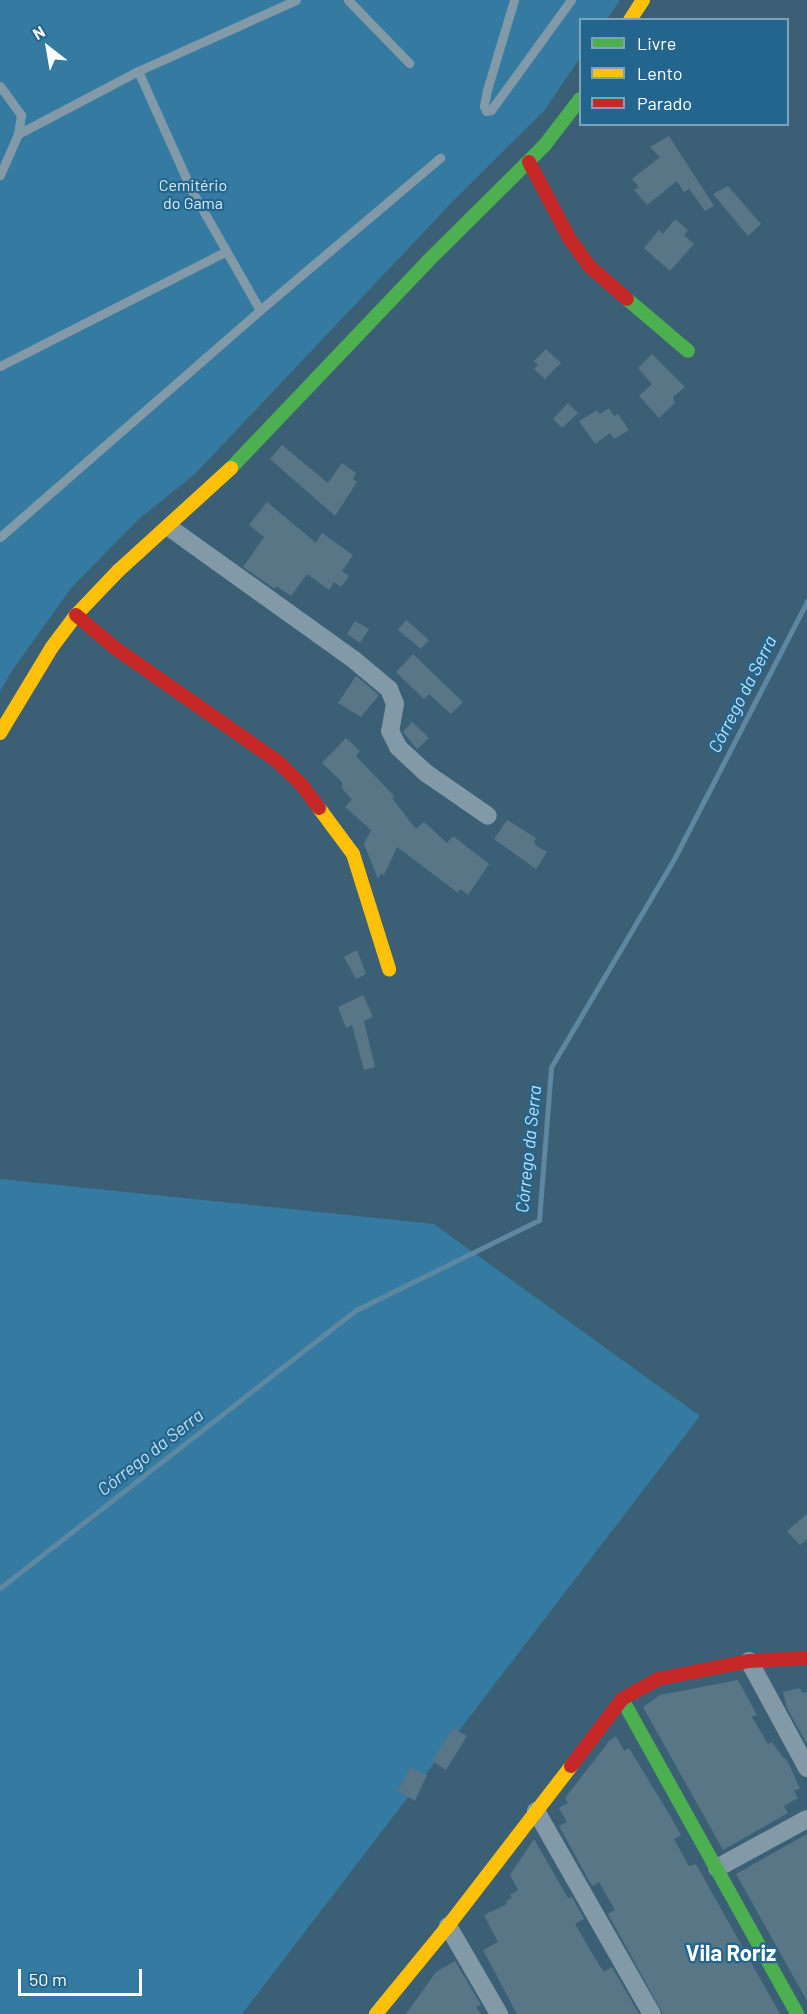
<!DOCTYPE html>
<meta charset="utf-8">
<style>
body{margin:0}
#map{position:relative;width:807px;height:2014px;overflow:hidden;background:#3b5f75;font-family:Barlow,sans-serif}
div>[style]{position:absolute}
.green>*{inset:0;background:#357ba1}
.stream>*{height:5px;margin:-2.5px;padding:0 2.5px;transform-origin:2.5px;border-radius:2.5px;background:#5e88a2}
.building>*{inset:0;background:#597687}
.lane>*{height:9px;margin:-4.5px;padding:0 4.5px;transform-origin:4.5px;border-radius:4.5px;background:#829aa8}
.street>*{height:18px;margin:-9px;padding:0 9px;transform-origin:9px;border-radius:9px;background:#829aa8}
.fast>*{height:14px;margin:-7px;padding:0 7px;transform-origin:7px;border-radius:7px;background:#4caf50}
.slow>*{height:14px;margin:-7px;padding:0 7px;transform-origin:7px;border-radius:7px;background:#ffc107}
.jam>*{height:14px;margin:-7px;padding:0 7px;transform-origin:7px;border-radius:7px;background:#c62828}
span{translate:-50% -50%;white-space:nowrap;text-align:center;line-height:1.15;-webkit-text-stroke:4.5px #23658d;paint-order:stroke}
.park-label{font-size:16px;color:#d7ecf8}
.water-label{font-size:18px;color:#bee0f2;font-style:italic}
.district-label{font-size:22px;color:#fff;font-weight:700}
.legend{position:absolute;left:579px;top:18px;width:210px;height:108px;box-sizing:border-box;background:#23658d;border:2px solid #7ba3bb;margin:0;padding:8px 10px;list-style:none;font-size:18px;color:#fff}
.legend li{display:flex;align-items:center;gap:12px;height:30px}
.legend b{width:30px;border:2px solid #7ba3bb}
.north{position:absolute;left:18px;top:18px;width:60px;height:60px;-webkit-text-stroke:4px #23658d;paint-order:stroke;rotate:329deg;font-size:16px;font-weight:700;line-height:24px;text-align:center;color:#fff}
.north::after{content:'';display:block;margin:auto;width:21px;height:27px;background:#fff;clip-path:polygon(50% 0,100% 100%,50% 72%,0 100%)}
.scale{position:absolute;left:18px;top:1969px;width:124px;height:27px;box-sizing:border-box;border:3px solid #fff;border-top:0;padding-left:8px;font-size:18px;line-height:21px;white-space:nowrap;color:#fff;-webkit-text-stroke:4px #23658d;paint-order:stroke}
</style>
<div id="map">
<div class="green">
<div style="clip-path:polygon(0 0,620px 0,607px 19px,580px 20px,580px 58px,544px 111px,456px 198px,195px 474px,140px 518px,71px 588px,11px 672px,0 692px)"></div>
<div style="clip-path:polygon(0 1179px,434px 1224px,700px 1416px,242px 2014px,0 2014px)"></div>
</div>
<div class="stream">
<div style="left:0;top:1588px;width:452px;rotate:-38deg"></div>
<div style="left:356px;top:1310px;width:204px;rotate:-26.2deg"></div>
<div style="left:539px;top:1220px;width:153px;rotate:-85.5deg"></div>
<div style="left:551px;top:1067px;width:244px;rotate:-59.4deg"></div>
<div style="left:675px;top:857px;width:288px;rotate:-62.7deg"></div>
</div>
<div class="building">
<div style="clip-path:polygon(669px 136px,714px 206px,705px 211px,689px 189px,684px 192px,677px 181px,647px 205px,634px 190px,639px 187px,632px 179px,660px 157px,650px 147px)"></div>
<div style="clip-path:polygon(728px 186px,761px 224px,748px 236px,713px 194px)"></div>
<div style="clip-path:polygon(675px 219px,688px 230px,684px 235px,694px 244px,670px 271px,644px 248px,659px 230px,663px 234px)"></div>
<div style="clip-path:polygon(546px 349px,561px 363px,545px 379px,534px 369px,538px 365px,534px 361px)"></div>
<div style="clip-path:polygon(652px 354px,685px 387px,673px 397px,675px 403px,659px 418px,639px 396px,652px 384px,638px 368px)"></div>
<div style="clip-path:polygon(568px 403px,578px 413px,562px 428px,553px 419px)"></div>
<div style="clip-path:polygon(609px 408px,614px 416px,618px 414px,629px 430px,614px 439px,610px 433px,595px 444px,579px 421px,597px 410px,600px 414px)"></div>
<div style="clip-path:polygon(282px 445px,328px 483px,342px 463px,356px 473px,353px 479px,357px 482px,335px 516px,270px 459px)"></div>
<div style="clip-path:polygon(267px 502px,316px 543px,322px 533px,353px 555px,342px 571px,349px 576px,341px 587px,334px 582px,329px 590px,307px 574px,291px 596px,276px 586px,275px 589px,243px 567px,264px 537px,249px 525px)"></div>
<div style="clip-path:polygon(406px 620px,429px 640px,421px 649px,398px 630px)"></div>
<div style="clip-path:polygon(355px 621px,369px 629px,360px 643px,347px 634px)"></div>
<div style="clip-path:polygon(413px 654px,463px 702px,451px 714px,429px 694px,424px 699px,396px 672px)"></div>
<div style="clip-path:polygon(356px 676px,379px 695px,361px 717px,338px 703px)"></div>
<div style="clip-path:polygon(412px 722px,429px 738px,417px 749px,403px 732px)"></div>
<div style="clip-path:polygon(346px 738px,360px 751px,356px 756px,394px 796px,392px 798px,416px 829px,424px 822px,447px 843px,453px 836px,489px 864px,468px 895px,460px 889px,458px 893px,397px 847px,384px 875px,381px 873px,378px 879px,364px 844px,371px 830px,345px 807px,352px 800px,341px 787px,343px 785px,341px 781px,322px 763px)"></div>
<div style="clip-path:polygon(507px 820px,536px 838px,534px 842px,537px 846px,547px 852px,536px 869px,494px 839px)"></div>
<div style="clip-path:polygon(357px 950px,366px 974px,356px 979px,344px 957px)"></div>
<div style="clip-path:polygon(363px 995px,373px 1017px,364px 1021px,375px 1067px,364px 1070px,352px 1025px,346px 1028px,338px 1007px)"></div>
<div style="clip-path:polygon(807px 1514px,807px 1539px,800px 1545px,787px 1531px)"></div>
<div style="clip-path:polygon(738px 1680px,757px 1715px,752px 1717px,768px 1744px,772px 1742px,784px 1759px,786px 1758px,800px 1788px,794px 1791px,798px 1798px,784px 1806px,788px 1813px,723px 1850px,643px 1707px,660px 1695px)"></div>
<div style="clip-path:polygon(800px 1688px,802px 1693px,807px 1692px,807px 1744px,787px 1708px,783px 1692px)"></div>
<div style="clip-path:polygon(453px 1728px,467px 1736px,446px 1770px,432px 1761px)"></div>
<div style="clip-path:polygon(616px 1736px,624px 1751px,629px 1748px,666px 1809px,681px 1835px,674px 1839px,689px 1866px,696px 1864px,780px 2014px,663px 2014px,608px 1914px,615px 1910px,599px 1882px,592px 1886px,559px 1826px,567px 1822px,559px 1808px,568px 1803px,565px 1798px,610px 1740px)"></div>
<div style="clip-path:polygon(410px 1767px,427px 1775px,415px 1801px,398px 1791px)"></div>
<div style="clip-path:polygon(807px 1834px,807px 2001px,736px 1874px)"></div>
<div style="clip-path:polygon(534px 1839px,568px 1898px,572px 1897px,584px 1919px,575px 1924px,599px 1965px,604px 1972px,612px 1967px,639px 2014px,517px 2014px,483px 1950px,498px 1942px,484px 1915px,507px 1904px,506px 1901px,512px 1898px,510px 1895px,518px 1890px,510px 1875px)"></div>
<div style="clip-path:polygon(455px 1961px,481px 2005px,476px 2007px,481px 2014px,406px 2014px,436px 1972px)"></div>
</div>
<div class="lane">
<div style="left:348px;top:0;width:88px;rotate:45.9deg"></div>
<div style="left:514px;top:0;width:94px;rotate:106.7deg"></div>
<div style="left:487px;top:90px;width:16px;rotate:101deg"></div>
<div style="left:484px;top:106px;width:5px;rotate:68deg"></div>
<div style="left:486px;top:111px;width:5px;rotate:-11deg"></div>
<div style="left:491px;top:110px;width:136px;rotate:-54deg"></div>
<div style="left:138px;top:71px;width:132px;rotate:65.8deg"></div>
<div style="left:192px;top:191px;width:137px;rotate:60.3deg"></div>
<div style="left:0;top:86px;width:36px;rotate:54deg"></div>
<div style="left:21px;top:115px;width:19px;rotate:99deg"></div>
<div style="left:18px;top:134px;width:45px;rotate:113.7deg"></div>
<div style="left:18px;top:134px;width:136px;rotate:-27.7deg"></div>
<div style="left:138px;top:71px;width:173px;rotate:-24.2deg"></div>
<div style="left:0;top:366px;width:252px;rotate:-26.9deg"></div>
<div style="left:0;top:537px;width:345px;rotate:-41.1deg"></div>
<div style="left:260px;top:310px;width:236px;rotate:-40.2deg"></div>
</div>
<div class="street">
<div style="left:170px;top:528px;width:225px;rotate:35.6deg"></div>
<div style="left:353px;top:659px;width:47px;rotate:39.8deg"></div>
<div style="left:389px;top:689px;width:16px;rotate:68deg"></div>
<div style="left:395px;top:704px;width:27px;rotate:100deg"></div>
<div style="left:390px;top:731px;width:18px;rotate:63deg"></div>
<div style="left:398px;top:747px;width:38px;rotate:43deg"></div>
<div style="left:426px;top:773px;width:75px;rotate:34.7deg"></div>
<div style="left:749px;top:1661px;width:122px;rotate:61.5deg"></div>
<div style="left:536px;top:1811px;width:234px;rotate:60.3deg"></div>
<div style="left:717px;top:1868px;width:102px;rotate:-28.6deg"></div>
<div style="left:448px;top:1926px;width:102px;rotate:59.9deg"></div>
</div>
<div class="fast">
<div style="left:627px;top:299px;width:80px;rotate:40.4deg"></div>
<div style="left:231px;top:468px;width:284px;rotate:-46.4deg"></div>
<div style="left:427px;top:262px;width:165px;rotate:-44.8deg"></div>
<div style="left:544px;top:146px;width:59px;rotate:-52.5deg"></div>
<div style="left:622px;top:1699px;width:360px;rotate:60.9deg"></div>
</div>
<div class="slow">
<div style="left:630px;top:20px;width:24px;rotate:-57deg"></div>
<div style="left:0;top:733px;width:100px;rotate:-58.8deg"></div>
<div style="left:52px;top:647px;width:40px;rotate:-53deg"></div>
<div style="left:76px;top:615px;width:61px;rotate:-46.3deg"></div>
<div style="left:118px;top:571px;width:153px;rotate:-42.3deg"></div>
<div style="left:319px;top:808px;width:57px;rotate:53.5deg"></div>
<div style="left:353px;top:854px;width:121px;rotate:72.6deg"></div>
<div style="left:376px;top:2014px;width:114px;rotate:-50.7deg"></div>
<div style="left:448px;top:1926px;width:202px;rotate:-52.4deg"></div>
</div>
<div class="jam">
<div style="left:529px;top:162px;width:86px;rotate:62.2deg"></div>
<div style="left:569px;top:238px;width:34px;rotate:54deg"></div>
<div style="left:589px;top:266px;width:50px;rotate:41deg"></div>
<div style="left:76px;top:615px;width:51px;rotate:40.2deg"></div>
<div style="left:115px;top:648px;width:198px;rotate:34.9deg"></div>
<div style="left:277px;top:761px;width:33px;rotate:44deg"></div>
<div style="left:301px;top:784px;width:30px;rotate:53deg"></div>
<div style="left:571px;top:1766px;width:84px;rotate:-52.7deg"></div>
<div style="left:622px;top:1699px;width:41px;rotate:-29.1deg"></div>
<div style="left:658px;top:1679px;width:93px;rotate:-11.2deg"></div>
<div style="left:749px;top:1661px;width:58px;rotate:-3deg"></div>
</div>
<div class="park-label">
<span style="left:193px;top:194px">Cemitério<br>do Gama</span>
</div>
<div class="water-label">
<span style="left:742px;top:694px;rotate:-63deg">Córrego da Serra</span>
<span style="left:528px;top:1149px;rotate:-84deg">Córrego da Serra</span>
<span style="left:150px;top:1452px;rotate:-38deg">Córrego da Serra</span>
</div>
<div class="district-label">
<span style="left:731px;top:1953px">Vila Roriz</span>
</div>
<ul class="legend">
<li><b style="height:8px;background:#4caf50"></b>Livre</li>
<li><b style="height:8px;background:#ffc107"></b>Lento</li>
<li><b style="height:8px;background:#c62828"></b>Parado</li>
</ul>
<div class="north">N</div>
<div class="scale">50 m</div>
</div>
